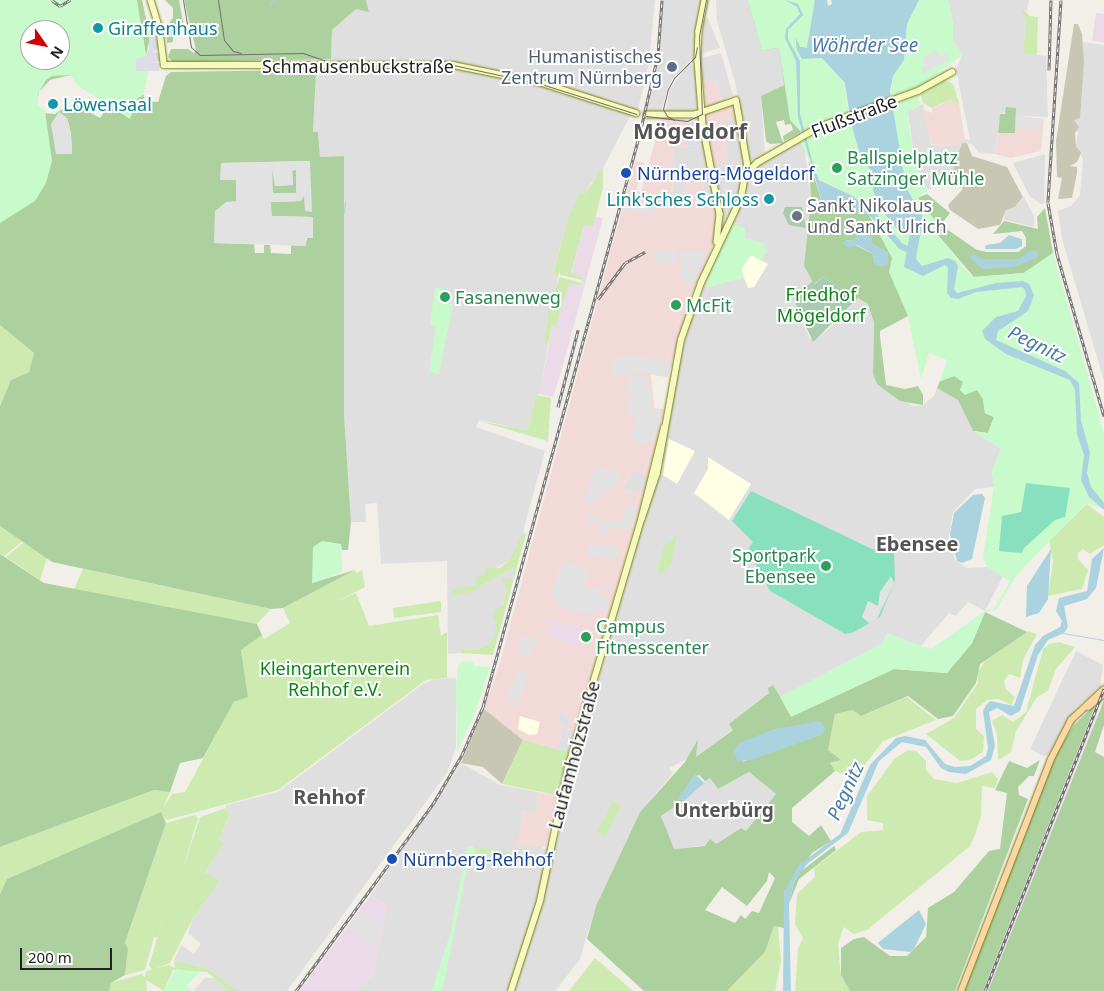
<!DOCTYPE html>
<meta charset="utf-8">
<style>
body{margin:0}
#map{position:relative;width:1104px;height:991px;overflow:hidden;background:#f2efe9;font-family:"Noto Sans",sans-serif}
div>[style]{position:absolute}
.residential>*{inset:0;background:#e0dfdf}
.commercial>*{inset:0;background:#f2dad9}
.industrial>*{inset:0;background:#ebdbe8}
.education>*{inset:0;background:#ffffe5}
.construction>*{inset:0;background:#c7c7b4}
.grass>*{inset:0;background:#cdebb0}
.forest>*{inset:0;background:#add19e}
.cemetery>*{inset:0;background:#aacbaf}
.park>*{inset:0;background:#c8facc}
.pitch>*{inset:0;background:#88e0be}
.parking>*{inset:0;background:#e2e2e2}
.plaza>*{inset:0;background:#dddde8}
.water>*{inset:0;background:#aad3df}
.stream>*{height:1px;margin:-0.5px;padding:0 0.5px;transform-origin:0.5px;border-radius:0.5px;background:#aad3df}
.river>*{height:5.5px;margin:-2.75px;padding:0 2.75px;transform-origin:2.75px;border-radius:2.75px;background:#aad3df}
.roads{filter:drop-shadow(0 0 1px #707d05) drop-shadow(0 0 1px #707d05)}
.secondary>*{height:5.5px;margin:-2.75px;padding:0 2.75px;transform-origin:2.75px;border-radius:2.75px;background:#f7fabf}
.primary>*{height:6px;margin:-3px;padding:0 3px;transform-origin:3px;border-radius:3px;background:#fcd6a4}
.tram>*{height:1px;margin:-0.5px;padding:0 0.5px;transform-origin:0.5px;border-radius:0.5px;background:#707070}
.rail>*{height:3px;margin-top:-1.5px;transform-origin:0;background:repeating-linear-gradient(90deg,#fff 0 4px,#707070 0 8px);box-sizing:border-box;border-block:1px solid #707070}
.dots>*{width:14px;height:14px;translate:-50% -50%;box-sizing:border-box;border:2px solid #fff;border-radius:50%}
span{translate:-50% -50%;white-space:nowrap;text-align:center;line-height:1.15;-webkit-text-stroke:4px #fff;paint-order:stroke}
.culture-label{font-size:18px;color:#0d838f}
.left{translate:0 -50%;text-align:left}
.right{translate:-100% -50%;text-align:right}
.service-label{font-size:18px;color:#4e5e75}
.street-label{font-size:18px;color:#222}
.leisure-label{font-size:18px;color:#27864d}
.transit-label{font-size:18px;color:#164399}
.worship-label{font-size:18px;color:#5b616d}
.park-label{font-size:18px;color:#0c8416}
.water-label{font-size:19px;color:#4a7aab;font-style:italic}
.neighbourhood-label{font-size:19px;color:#555;font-weight:700}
.quarter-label{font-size:20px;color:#555;font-weight:700}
.district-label{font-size:22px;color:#555;font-weight:700}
.north{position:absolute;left:20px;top:20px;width:50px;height:50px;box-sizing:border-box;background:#fff;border:1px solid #a7a7a7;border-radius:50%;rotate:123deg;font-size:14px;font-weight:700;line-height:20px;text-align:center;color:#222}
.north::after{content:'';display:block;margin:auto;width:18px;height:22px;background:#d40000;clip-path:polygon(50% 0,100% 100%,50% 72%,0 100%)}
.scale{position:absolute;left:20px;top:948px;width:92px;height:22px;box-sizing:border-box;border:2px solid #222;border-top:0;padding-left:6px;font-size:15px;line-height:18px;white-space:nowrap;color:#222;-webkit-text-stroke:4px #fff;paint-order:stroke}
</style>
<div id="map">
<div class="residential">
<div style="clip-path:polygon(366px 0,655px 0,649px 63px,638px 109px,629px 118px,598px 178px,591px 183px,585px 195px,581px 192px,568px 218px,553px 273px,558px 276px,558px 280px,544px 344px,548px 344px,540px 394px,536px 395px,528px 430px,479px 420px,476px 427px,545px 451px,519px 547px,509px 561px,485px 574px,476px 585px,465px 589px,471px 592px,514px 567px,513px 580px,505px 580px,507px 589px,495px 634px,488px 645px,475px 650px,460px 649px,461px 653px,448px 654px,447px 561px,381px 564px,377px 503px,365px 504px,366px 522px,351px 522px,344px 415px,344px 156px,320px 157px,318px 132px,313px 132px,316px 61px,331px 59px,332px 30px,356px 9px,369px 11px)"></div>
<div style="clip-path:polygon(663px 0,702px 0,694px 56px,670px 82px,661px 111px,647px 111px,660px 52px)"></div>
<div style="clip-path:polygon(716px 0,748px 0,762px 50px,779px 47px,784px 85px,761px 96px,765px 156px,754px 161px,748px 158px,735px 82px,717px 21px)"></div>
<div style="clip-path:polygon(948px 0,1029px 0,1027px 11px,1024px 10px,1026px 19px,1023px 53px,1046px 56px,1048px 117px,1016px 116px,1016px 108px,1000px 114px,995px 154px,979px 153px,972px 144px,962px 143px,951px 176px,928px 190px,916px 168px,908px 112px,923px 104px,931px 145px,952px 146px,965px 139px,970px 140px,956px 69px,962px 55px,953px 40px,953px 22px)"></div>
<div style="clip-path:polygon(708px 18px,720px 48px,703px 53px,703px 22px)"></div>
<div style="clip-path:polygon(1083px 42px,1104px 45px,1104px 381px,1062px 239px,1058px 211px,1071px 206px,1080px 195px,1083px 159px,1076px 146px,1078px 134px,1074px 121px,1074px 117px,1080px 117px)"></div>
<div style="clip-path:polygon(721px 53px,733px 95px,721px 101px,717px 81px,704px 82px,702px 58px)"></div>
<div style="clip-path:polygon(689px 63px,695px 67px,697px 108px,693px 112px,666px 112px,669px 91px)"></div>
<div style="clip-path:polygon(evenodd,739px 116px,747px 176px,750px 170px,768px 158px,800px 142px,805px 151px,811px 199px,804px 266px,813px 281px,793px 298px,810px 339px,820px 336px,834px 324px,858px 298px,868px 304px,874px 323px,873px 374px,877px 384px,913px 406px,923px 405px,934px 396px,937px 388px,958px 400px,973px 431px,1001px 449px,992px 471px,994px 487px,975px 489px,953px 512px,949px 536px,955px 560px,967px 568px,987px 567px,1004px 574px,985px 611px,968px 602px,956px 616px,949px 613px,920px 647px,887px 633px,883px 643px,780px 697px,773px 685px,769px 693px,730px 724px,733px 729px,696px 758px,697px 740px,687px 759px,669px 768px,673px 773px,640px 812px,596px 906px,580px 959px,555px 991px,361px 991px,373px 974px,387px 907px,371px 895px,461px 763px,500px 785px,538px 792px,537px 813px,522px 811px,543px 849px,555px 848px,647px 494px,622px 490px,631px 471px,652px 476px,689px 324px,727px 232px,716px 224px,714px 196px,705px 194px,703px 184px,685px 196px,672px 198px,674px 147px,705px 145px,727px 161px,722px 122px,739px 116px,801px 517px,872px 549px,894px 553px,845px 634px,770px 591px,752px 558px,749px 547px,754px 542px,801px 517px)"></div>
<div style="clip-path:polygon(1045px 154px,1044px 204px,1041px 204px,1030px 197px,1013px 163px)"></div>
<div style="clip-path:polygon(1024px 197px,1034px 216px,1034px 227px,1004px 220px,1006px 210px,1015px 207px)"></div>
<div style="clip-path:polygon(1076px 651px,1103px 665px,1100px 687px,1076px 708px,1049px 755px,1043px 756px,1030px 749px)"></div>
<div style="clip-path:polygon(456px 678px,456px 747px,447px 773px,287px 991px,237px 991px,209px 969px,174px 960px,181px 945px,194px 954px,201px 944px,188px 933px,193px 918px,220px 881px,205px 874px,223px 843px,219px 839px,229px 816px,226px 813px,226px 805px,278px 792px,423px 684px,435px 679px)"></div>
<div style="clip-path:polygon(560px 711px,571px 717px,567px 729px,574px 731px,568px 752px,557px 749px,564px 727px,557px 721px)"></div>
<div style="clip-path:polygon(749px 772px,776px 794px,746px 831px,741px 828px,716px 844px,673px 849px,661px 816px,710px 777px,718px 789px)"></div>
<div style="clip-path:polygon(205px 978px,214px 978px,229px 991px,193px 991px)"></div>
</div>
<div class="commercial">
<div style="clip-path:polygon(717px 81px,721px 101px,731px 98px,739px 116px,722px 122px,727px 161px,709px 167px,705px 145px,674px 147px,672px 197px,685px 196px,684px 182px,702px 180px,705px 194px,714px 196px,716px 224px,712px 248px,689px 301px,668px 377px,651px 375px,654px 408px,664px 409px,649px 476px,631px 471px,622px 490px,645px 493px,574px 731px,567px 729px,570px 717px,560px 711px,557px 721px,564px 727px,557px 749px,523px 740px,484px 709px,499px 666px,635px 161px,644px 163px,636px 191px,641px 192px,661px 119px,664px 117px,693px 121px,706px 112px,704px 82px)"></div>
<div style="clip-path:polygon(951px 99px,954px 104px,959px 103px,965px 139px,952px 146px,931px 144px,924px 110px,933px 113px,932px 109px)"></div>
<div style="clip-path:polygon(1016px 116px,1044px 119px,1041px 151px,1011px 158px,995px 154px,998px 133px,1015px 133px)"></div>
<div style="clip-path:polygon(538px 792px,557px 795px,546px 847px,516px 846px,523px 811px,537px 813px)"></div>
</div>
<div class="industrial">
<div style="clip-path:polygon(1096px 13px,1104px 14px,1104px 42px,1092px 41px)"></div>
<div style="clip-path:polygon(595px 217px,603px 218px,561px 372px,553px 397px,540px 394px,552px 325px,556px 326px,569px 282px,580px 286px,583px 277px,571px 274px,584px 225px,593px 226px)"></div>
<div style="clip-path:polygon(551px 620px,581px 628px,577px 645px,546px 636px)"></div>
<div style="clip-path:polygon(1094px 712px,1098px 713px,988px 991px,983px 991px)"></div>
<div style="clip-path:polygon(371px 895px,387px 907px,373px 974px,361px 991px,299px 991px)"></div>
</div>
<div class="education">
<div style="clip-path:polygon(751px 255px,768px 264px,754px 287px,748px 288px,741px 269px)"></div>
<div style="clip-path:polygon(669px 439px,695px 451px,677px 484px,663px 475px)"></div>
<div style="clip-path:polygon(708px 457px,751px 484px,729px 520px,694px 493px,708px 469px)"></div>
<div style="clip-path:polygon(520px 716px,540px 722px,537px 734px,529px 735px,518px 729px)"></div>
</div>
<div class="construction">
<div style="clip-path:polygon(1074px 24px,1078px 24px,1082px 34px,1084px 62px,1080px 118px,1074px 120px,1079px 127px,1075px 133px,1076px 146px,1081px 153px,1077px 162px,1070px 166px,1077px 167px,1077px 173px,1072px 198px,1058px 199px,1062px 178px,1057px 177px,1056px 141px)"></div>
<div style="clip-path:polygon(962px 143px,967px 143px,972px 156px,1007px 167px,1023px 197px,1015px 207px,1006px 210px,1000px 225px,978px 229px,950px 210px,948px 205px,963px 189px,951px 176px)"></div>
<div style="clip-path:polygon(484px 709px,523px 740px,502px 784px,483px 767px,461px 763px)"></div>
</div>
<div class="grass">
<div style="clip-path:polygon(1024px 10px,1030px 16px,1038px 17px,1037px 55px,1023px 53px,1026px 19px,1021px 12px)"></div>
<div style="clip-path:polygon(945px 80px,953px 84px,959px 103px,954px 104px,951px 99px,932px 108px,923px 103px,921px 94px)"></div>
<div style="clip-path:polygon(603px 167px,603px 188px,593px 226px,584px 225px,571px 273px,583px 277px,582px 280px,560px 275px,560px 272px,558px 276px,553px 274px,568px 218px,580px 192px,585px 194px)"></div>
<div style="clip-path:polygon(560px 277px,581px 283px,580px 286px,569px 283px,556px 326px,552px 325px,548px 344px,544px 344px,550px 304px)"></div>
<div style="clip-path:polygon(0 325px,34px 353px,29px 372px,11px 380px,0 406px)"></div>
<div style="clip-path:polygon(536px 395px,551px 398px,548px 441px,479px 421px,528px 430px)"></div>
<div style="clip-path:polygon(1087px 504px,1104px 517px,1104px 545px,1090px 554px,1083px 549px,1078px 553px,1078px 559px,1088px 570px,1082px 589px,1048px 596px,1053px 562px,1049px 541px)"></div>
<div style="clip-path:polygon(0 526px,23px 541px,4px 556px,0 554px)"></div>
<div style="clip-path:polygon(523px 533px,526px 534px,493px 655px,461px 653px,460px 649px,475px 650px,488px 645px,495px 634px,496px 621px,492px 613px,503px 605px,507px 589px,501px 578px,513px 580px,514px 567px,471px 592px,452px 596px,452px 590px,476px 585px,477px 577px,485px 574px,485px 567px,500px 568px,509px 561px)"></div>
<div style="clip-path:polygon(677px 534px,671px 565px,660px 574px,657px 570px,664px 546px)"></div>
<div style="clip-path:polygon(24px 542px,47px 558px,40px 580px,6px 557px)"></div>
<div style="clip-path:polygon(83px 569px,271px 609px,257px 624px,74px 589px)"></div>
<div style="clip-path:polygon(355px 570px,356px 573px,362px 570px,365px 587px,335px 602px,356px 593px,369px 626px,438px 615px,441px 636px,447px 632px,447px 678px,426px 680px,278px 790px,167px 820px,160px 813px,7px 879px,0 894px,0 847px,154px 790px,170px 792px,163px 808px,172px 794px,185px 792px,234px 702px,248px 697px,241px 650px,262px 635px,264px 639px,290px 623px,283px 608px)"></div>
<div style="clip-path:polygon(441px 601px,441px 612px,394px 618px,393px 608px)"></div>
<div style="clip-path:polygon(1028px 631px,1037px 634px,1023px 660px,1020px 678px,1009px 674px,1004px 681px,1006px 689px,1015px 697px,1011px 705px,999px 699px,987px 700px,976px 709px,976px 729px,984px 736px,983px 752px,970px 760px,960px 761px,926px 734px,954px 718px,978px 683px,978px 671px,985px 661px)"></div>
<div style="clip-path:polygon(1059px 642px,1075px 647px,1056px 669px,1048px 691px,1037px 697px,1016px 731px,1011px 752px,998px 760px,997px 734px,992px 721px,1002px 715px,1013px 722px,1026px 712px,1043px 649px,1049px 644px)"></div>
<div style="clip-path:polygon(907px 697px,936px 720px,883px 741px,855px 778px,835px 771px,830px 764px,840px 760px,828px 750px,835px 714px,853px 710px,861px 716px)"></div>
<div style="clip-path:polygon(523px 740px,568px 752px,557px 795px,502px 784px)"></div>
<div style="clip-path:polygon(908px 750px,916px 751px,926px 761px,926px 770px,934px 779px,957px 783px,992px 772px,998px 779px,995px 788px,982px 786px,981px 816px,974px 838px,969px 847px,867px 930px,854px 934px,844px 927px,838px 943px,839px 956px,841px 975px,850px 991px,795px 991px,798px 949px,803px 938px,795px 924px,797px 894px,815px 877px,814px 868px,861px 832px,883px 830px,883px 823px,867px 820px,867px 796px,894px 759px)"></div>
<div style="clip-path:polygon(613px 802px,621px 805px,605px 837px,597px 832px)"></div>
<div style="clip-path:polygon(226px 808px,229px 816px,219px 839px,224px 843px,205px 873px,220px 881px,193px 918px,170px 963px,152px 970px,149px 965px,164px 916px,157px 938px,154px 937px,145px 970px,125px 975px,128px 949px,125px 944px,166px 823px,195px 815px,198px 818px,182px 872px,200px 817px)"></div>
<div style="clip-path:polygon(474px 847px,536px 856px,535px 863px,475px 852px)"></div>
<div style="clip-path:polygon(774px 926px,778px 926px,781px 961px,775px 991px,727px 991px,765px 952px)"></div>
<div style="clip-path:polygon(595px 958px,633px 991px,569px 991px)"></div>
<div style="clip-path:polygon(174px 960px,209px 969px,237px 991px,229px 991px,207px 972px,173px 970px,164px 991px,146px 980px,147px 991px,109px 991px,111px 983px,142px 974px,145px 978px,146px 971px,169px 965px,175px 968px)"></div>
</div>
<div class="forest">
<div style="clip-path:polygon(111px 0,142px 0,150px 37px,146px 56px,141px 25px)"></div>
<div style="clip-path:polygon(165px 0,179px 0,184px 28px,173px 31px,173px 42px,167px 43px,166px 27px,173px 18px,173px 8px)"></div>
<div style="clip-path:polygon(184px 0,366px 0,369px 12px,356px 9px,332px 30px,331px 59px,173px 62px,168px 57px,171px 49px,188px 49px,194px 53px,196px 50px)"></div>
<div style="clip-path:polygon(748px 0,815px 0,808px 39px,846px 101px,848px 112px,818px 123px,784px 141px,783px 136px,793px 130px,791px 124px,785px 125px,784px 120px,776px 122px,783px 143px,770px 144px,766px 141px,761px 96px,784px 85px,779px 48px,762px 50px)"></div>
<div style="clip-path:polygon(evenodd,30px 60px,60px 60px,135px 95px,141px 97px,143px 94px,145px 101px,158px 102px,166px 76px,171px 72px,301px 70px,302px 75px,316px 71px,313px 132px,318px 132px,320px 157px,344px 156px,344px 415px,351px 522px,348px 550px,342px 550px,341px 544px,312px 583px,355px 570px,283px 608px,271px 609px,52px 562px,0 526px,0 406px,11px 380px,29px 372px,34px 353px,0 325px,0 208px,49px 141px,44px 113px,55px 114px,64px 108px,71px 112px,76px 105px,100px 118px,110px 104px,71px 75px,50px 80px,39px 92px,37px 103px,30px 60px,67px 118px,71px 133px,72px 153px,56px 154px,67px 118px,30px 60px,310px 161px,300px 201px,271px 202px,271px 216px,313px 217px,305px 246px,291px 245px,291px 254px,271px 253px,270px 245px,264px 245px,264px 253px,255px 253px,254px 244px,215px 243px,236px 201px,236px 180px,221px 163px,310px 161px)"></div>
<div style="clip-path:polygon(1006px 107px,1016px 108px,1015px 133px,998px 133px,1000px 114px,1005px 114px)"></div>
<div style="clip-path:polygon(evenodd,809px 160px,823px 206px,854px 211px,861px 209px,871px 216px,907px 258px,908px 316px,880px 331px,880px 336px,886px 385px,905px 389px,918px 386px,923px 395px,923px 405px,900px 401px,877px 384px,873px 374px,874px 323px,868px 304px,823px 277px,814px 284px,804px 266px,811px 199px,809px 160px,845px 240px,871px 243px,888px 253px,875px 264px,873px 254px,845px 240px)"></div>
<div style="clip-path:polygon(272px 170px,274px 170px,275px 186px,293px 185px,292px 170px,296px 170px,297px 193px,272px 194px)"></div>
<div style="clip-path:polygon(927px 194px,950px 213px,942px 223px,945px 228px,977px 250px,987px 252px,1018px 252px,1026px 246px,1026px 238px,1022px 231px,993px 234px,1004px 221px,1038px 229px,1037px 217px,1045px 208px,1053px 253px,1024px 273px,974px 277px,937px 234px,936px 222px,918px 198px)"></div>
<div style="clip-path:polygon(954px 376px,977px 390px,983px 399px,985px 413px,994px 417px,988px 433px,973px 431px,958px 400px,937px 388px,940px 381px)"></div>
<div style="clip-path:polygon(0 554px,44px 583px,257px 624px,262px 635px,241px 650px,248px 697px,234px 702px,203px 758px,180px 763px,170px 792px,154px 790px,0 847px)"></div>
<div style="clip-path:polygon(evenodd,985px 612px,1027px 632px,980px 664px,976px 683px,953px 716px,938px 719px,908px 696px,861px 716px,853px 710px,835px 714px,828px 750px,841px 760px,830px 763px,835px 771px,792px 808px,792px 822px,809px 836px,821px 825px,831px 841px,812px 853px,784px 892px,784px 928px,774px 926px,765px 952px,727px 991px,644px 991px,587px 939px,596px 906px,640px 812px,685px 762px,698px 739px,696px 757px,733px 730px,729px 724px,769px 693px,768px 688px,773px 685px,792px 716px,894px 669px,947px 673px,972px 643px,985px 612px,775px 729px,820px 735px,742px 762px,769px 732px,775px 729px,985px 612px,749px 772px,776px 794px,746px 831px,741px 828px,716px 844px,710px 839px,705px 846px,674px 849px,661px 816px,685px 800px,681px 800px,693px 777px,699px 775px,705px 781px,710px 778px,718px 789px,749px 772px,985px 612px,769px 872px,775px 878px,759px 913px,752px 911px,745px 919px,741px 915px,735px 923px,705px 910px,722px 887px,747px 906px,767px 881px,769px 872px)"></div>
<div style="clip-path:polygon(1104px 700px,1104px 725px,1095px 752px,1104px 757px,1104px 991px,988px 991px)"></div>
<div style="clip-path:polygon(1096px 704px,983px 991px,964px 991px,1051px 762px,1074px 725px)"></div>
<div style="clip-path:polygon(1040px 760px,1034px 776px,1029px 776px,1018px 787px,1019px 795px,1028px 799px,955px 991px,850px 991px,841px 975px,841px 948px,854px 939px,864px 937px,890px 956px,907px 956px,926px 937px,928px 908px,954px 892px,989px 851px,1000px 849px,1007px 793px,995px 790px,1009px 761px,1027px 768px)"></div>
<div style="clip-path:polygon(161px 812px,166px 823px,125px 943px,128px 949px,125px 975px,111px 983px,109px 991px,0 991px,0 894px,7px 879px)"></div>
<div style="clip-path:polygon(834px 846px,836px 850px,799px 879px,789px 904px,794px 882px,800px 872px)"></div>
</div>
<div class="cemetery">
<div style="clip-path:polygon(785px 207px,802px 207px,806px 228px,789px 225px,783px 213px)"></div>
<div style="clip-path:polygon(823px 277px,858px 298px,813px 342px,793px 298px,813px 281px,815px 284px)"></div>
</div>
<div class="park">
<div style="clip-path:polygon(evenodd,0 0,137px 0,146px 56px,136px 70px,148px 71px,144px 93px,137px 99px,130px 119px,77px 85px,71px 75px,52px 76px,46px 80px,38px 94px,38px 105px,45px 111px,52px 161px,46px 183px,35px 201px,0 223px,0 0,30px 30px,60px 30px,60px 60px,30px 60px,30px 30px)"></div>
<div style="clip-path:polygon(748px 0,815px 0,807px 48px,800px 47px,796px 39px,797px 50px,822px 58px,845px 83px,848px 112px,801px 132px,790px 120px,779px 48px,762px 50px)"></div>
<div style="clip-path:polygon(919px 0,948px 0,953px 22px,953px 40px,962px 55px,926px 83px,890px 98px,893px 76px,904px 60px,907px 24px)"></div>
<div style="clip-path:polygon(918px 95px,920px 105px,908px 112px,909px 126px,916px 168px,928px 190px,918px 198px,936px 222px,937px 234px,968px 273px,974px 277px,1024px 273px,1053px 253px,1104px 433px,1104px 509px,1087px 503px,1052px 538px,1016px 576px,996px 610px,985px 612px,972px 643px,947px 673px,894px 669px,791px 717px,780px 697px,883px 643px,886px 633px,931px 649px,985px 611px,994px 609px,1010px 581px,987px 567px,983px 557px,994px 487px,992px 471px,1001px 449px,973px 431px,988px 433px,994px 417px,985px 413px,983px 399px,977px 390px,965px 395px,960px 390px,963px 382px,954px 376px,940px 381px,947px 360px,929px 353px,921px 379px,908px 316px,889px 272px,892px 258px,864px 206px,854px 196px,819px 179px,800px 142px,849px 119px,861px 158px,872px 172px,873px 191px,896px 228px,919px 236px,923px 218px,906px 187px,890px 106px)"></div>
<div style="clip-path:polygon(732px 224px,745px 228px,745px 238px,765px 244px,763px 247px,768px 250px,762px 260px,751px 255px,741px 269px,744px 278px,708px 287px,705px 285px)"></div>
<div style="clip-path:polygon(435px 288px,442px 288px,440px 302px,453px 304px,439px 374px,429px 371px,436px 325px,430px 325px)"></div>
<div style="clip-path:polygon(322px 541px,341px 544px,342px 572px,312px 583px,313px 547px)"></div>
<div style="clip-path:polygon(462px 661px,473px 662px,475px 666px,490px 667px,475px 713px,457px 752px,456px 688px,458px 666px)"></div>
<div style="clip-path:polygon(467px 847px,474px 847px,475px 852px,468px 864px,443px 988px,441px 991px,432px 991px,451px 930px)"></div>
<div style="clip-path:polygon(176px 969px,199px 972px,186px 986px,191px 991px,164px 991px)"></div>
</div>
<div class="pitch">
<div style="clip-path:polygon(1026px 483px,1070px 488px,1065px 517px,1055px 520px,1024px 548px,1022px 553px,999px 551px,1002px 516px,1021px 512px)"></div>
<div style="clip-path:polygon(751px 491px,872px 549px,894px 553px,895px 580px,880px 617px,854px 632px,845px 634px,770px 591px,751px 556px,749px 547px,753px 542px,732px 521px)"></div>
</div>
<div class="parking">
<div style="clip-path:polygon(936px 50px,940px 57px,946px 53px,950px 59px,923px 74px,921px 68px,926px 65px,922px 58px)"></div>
<div style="clip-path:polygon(59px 112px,67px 118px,71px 134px,72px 154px,56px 154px,51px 124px)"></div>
<div style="clip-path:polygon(1016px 116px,1042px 119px,1042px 126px,1038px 126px,1038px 131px,1016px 126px)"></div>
<div style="clip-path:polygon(evenodd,310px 161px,312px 212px,305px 211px,304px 196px,301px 201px,271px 202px,272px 216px,313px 217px,313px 238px,306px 238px,305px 246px,214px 243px,215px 211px,226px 202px,236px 201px,236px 180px,220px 180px,221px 163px,310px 161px,272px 170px,275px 186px,293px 185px,292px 171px,296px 170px,296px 193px,273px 193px,272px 170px)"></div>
<div style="clip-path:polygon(654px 199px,657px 200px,658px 210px,653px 209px,652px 214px,624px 210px,626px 202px,631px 203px,632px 200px,639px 202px,638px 208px,640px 202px,653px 203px)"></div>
<div style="clip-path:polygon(656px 249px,677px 249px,676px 264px,656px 264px)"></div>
<div style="clip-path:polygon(708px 251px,693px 286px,681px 280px,680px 252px)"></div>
<div style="clip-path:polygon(633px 356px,671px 361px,668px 376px,641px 373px,614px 376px,612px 358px)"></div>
<div style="clip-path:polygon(632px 376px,646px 377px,647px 388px,651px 388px,651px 407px,661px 412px,655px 440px,650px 443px,636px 443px,632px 437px,631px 426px,637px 425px,636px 419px,629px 413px,628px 401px,631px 400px,626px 378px)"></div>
<div style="clip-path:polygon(595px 466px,621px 473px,617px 483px,594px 503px,585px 501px)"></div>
<div style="clip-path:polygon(625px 506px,639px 507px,631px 529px,607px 528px,607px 534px,600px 534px,600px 522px,588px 522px,588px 515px,594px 513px,596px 520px,624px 521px)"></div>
<div style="clip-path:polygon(588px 545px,615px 546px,618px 556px,615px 559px,588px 557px)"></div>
<div style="clip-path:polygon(564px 561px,585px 567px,584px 570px,589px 572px,585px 585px,602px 590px,601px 595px,608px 597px,607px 614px,599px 608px,597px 612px,589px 614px,557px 607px,559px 598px,551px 595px,559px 567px,562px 568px)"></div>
<div style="clip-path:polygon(891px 576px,894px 583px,877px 619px,869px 623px,862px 617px,868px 601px,878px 606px,880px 592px)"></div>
<div style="clip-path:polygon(522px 635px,538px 640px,529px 656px,517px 654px)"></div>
<div style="clip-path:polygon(518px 670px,530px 673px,518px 703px,507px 698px)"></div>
<div style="clip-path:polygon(360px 911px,381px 925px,380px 936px,374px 944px,370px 945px,357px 932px,348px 929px)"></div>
</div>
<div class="plaza">
<div style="clip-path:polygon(152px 27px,158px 42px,158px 49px,153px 52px,159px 53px,159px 61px,154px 63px,159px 63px,159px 71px,136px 71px,136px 59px,145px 56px,149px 50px,149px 28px)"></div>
<div style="clip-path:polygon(696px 122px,700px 145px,687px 145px,686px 123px)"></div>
</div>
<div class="water">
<div style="clip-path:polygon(785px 0,798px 4px,803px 15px,788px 30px,788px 39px,800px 61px,800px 114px,814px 168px,819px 180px,853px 196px,863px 205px,854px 211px,823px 206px,798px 117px,796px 61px,785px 38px,786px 29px,800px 14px,797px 7px)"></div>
<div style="clip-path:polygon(815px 0,827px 0,828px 6px,832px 4px,831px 0,919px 0,907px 24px,904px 60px,893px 76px,890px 91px,906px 187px,923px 218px,916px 259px,922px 266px,948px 258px,955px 261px,958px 266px,954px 289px,957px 293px,996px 283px,1023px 281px,1029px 284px,1034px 295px,1028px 311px,998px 331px,996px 340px,1065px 371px,1079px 383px,1081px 420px,1090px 453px,1087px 473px,1091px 487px,1104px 503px,1104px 510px,1089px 497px,1081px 480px,1084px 455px,1077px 434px,1075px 390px,1070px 380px,1006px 354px,985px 339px,982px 331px,996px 317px,1018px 311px,1026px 296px,1025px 290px,1022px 287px,976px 292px,958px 299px,951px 298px,947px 293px,948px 268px,945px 265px,923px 276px,904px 267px,910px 233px,896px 228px,881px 209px,873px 191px,872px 172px,861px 158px,851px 124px,845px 83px,822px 58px,802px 59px,797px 50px,796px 38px,800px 47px,807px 48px)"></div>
<div style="clip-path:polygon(860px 231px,866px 232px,872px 237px,871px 243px,888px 253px,888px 264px,881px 267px,875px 264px,873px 254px,857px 245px,848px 248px,843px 243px,845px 240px,853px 241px)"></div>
<div style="clip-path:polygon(1009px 235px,1022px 239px,1022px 246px,1016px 249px,985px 249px,986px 245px,1000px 243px)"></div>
<div style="clip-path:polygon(1032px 250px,1038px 252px,1037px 258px,1013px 267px,982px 269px,970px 258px,972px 253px,982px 259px,1018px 259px)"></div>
<div style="clip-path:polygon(982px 494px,985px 498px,972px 559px,962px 563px,957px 561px,950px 534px,954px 513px,973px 495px)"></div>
<div style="clip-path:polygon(1104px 548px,1096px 588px,1087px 599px,1064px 606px,1068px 627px,1064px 633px,1048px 640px,1038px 655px,1020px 711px,1011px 716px,997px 708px,989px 712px,995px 746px,991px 760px,966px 774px,949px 772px,941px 768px,926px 747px,902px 742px,879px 761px,848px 833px,807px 864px,794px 882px,789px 904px,791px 991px,783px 991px,784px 892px,799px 865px,840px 834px,870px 765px,896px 738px,905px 736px,925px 740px,945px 764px,955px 767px,970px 766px,986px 756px,988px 748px,983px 711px,986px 705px,990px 701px,1014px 706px,1035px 645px,1043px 636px,1060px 627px,1062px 621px,1056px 611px,1059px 598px,1087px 591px,1092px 559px)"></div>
<div style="clip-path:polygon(1051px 549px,1048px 599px,1039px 613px,1026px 617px,1027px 586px)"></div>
<div style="clip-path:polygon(820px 721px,826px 730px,820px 735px,751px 760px,738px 761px,733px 752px,739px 743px,775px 729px)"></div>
<div style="clip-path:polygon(695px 774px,704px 783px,685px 800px,678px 799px)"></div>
<div style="clip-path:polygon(919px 910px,926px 924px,914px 949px,910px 952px,883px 949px,878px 943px)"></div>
</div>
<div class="stream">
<div style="left:270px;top:4px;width:6px;rotate:-39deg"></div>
<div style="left:344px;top:212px;width:11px;rotate:-85deg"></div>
<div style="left:1063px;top:633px;width:42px;rotate:9.7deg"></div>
<div style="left:233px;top:989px;width:3px;rotate:45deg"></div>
</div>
<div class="river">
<div style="left:855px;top:206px;width:20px;rotate:24deg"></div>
<div style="left:873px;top:214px;width:43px;rotate:48.8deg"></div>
<div style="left:901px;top:246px;width:11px;rotate:27deg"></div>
</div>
<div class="roads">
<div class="secondary">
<div style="left:151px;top:0;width:31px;rotate:73deg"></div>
<div style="left:160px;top:30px;width:35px;rotate:83deg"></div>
<div style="left:164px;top:65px;width:289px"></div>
<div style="left:453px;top:65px;width:91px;rotate:11.4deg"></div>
<div style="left:542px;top:83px;width:99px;rotate:17.7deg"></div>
<div style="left:705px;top:0;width:32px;rotate:101deg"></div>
<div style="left:699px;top:31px;width:30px;rotate:92deg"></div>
<div style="left:698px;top:61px;width:64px;rotate:85.5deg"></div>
<div style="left:703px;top:125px;width:91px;rotate:79.2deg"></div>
<div style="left:720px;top:214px;width:28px;rotate:96deg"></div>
<div style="left:747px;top:173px;width:14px;rotate:-45deg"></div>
<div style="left:757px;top:163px;width:72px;rotate:-30.1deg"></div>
<div style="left:819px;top:127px;width:105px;rotate:-20deg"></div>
<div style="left:918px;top:91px;width:39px;rotate:-29deg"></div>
<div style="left:642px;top:518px;width:47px;rotate:-71.6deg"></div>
<div style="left:657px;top:473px;width:135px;rotate:-79.8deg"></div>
<div style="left:681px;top:340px;width:60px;rotate:-70.7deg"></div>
<div style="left:701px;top:283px;width:94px;rotate:-64.8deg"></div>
<div style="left:741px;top:198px;width:35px;rotate:-80deg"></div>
<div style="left:747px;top:164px;width:64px;rotate:-99.9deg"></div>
<div style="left:736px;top:101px;width:43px;rotate:161.1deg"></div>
<div style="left:695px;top:115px;width:48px;rotate:180deg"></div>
<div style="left:511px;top:991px;width:95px;rotate:-72.1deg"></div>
<div style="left:540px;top:901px;width:136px;rotate:-78.1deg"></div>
<div style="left:568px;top:768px;width:259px;rotate:-73.6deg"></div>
<div style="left:641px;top:520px;width:95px;rotate:-76deg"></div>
</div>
<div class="primary">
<div style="left:1088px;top:707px;width:21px;rotate:-39deg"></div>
<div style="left:961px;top:991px;width:249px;rotate:-68.8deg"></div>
<div style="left:1051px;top:759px;width:44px;rotate:-62.9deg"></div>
<div style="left:1071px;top:720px;width:45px;rotate:-43.2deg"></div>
</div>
</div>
<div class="tram">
<div style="left:183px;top:0;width:48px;rotate:80.3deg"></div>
<div style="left:191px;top:47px;width:12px;rotate:42deg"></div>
<div style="left:200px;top:55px;width:103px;rotate:-1.1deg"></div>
<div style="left:303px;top:53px;width:40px;rotate:18.9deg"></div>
<div style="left:341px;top:66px;width:112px;rotate:-0.5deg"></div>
<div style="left:453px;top:65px;width:90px;rotate:12.2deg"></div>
<div style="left:541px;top:84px;width:100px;rotate:17.5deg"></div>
<div style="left:218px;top:0;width:40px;rotate:81.5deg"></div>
<div style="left:224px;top:40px;width:14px;rotate:51deg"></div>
<div style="left:233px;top:51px;width:8px;rotate:14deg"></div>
<div style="left:646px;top:116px;width:41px;rotate:7deg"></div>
<div style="left:687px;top:121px;width:17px;rotate:-25deg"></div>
<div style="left:702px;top:114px;width:78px;rotate:-92.2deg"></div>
<div style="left:699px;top:36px;width:37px;rotate:-79deg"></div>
<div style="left:674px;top:120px;width:8px;rotate:-150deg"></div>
<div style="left:667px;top:116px;width:8px;rotate:-120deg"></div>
<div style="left:663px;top:109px;width:21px;rotate:-76deg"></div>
<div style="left:668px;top:89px;width:13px;rotate:-61deg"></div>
<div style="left:674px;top:78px;width:30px;rotate:-45deg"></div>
<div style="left:695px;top:57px;width:10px;rotate:-79deg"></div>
</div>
<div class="rail">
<div style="left:52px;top:0;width:10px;rotate:37deg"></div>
<div style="left:60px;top:6px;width:12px;rotate:-31deg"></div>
<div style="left:1061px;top:0;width:203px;rotate:93.7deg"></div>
<div style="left:1048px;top:203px;width:52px;rotate:80deg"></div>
<div style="left:1057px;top:254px;width:169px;rotate:73.8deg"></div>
<div style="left:1049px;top:70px;width:70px;rotate:-88.4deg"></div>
<div style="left:598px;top:299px;width:45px;rotate:-53.1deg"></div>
<div style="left:625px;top:263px;width:23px;rotate:-29deg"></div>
<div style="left:558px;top:407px;width:80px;rotate:-75.4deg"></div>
<div style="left:296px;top:991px;width:232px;rotate:-53.8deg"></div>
<div style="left:433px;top:804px;width:57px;rotate:-59.4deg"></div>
<div style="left:462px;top:755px;width:52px;rotate:-66.4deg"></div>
<div style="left:483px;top:707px;width:595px;rotate:-74.7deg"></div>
<div style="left:640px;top:133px;width:80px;rotate:-77deg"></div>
<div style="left:658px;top:55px;width:55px;rotate:-85.8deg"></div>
<div style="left:985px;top:991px;width:325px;rotate:-68.5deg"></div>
</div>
<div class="dots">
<div style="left:98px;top:28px;background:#0f9aa8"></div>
<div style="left:672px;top:67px;background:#5c6f8a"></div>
<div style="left:53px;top:104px;background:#0f9aa8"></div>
<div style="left:837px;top:168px;background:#2e9e5b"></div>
<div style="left:626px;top:173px;background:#1a4fb4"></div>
<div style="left:769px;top:199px;background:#0f9aa8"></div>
<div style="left:797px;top:216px;background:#6b7280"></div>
<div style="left:445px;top:297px;background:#2e9e5b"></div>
<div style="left:676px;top:305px;background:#2e9e5b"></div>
<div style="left:826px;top:566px;background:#2e9e5b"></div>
<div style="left:586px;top:637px;background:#2e9e5b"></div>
<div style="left:392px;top:859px;background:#1a4fb4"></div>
</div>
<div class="culture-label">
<span class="left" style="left:108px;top:28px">Giraffenhaus</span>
<span class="left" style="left:63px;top:104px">Löwensaal</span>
<span class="right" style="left:759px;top:199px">Link'sches Schloss</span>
</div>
<div class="service-label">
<span class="right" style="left:662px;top:67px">Humanistisches<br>Zentrum Nürnberg</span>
</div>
<div class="street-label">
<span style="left:358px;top:66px">Schmausenbuckstraße</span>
<span style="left:854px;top:116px;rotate:-21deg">Flußstraße</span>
<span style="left:574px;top:755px;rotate:-75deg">Laufamholzstraße</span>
</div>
<div class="leisure-label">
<span class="left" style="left:847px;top:168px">Ballspielplatz<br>Satzinger Mühle</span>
<span class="left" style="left:455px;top:297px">Fasanenweg</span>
<span class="left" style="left:686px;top:305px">McFit</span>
<span class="right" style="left:816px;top:566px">Sportpark<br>Ebensee</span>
<span class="left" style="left:596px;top:637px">Campus<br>Fitnesscenter</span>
</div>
<div class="transit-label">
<span class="left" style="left:637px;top:173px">Nürnberg-Mögeldorf</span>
<span class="left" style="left:403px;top:859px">Nürnberg-Rehhof</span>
</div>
<div class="worship-label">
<span class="left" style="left:807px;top:216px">Sankt Nikolaus<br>und Sankt Ulrich</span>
</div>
<div class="park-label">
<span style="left:821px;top:305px">Friedhof<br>Mögeldorf</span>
<span style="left:335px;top:679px">Kleingartenverein<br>Rehhof e.V.</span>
</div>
<div class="water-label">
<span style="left:865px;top:46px">Wöhrder See</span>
<span style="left:1037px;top:345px;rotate:26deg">Pegnitz</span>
<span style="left:846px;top:791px;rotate:-65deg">Pegnitz</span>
</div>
<div class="neighbourhood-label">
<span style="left:724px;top:811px">Unterbürg</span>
</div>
<div class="quarter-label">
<span style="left:917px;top:543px">Ebensee</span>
<span style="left:329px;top:796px">Rehhof</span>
</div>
<div class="district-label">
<span style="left:690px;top:131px">Mögeldorf</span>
</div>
<div class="north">N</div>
<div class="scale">200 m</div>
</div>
